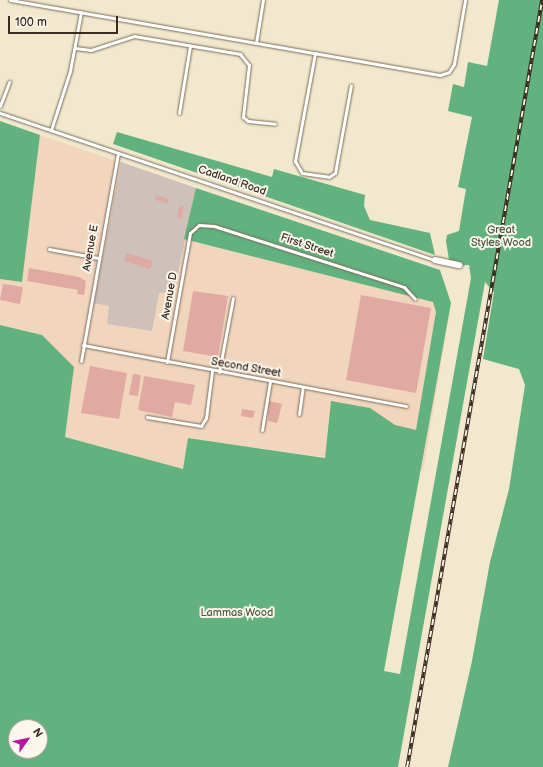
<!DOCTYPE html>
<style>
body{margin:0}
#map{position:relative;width:543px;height:767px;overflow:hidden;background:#f1e8cd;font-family:"Balsamiq Sans",sans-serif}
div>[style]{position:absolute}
.built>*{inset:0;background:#f1d5bd}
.industrial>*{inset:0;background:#cec1ba}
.forest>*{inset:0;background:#61b27e}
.building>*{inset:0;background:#e0a9a2}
.roads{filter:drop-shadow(0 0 1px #7b6c5b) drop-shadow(0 0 1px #7b6c5b)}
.lane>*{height:3px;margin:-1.5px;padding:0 1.5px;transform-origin:1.5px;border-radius:1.5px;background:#fff}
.street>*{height:6px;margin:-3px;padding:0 3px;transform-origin:3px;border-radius:3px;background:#fff}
.rail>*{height:3.5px;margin-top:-1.75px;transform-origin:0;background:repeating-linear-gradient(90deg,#fbf7ec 0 6px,#3b2a1e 0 12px);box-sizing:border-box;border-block:1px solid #3b2a1e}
span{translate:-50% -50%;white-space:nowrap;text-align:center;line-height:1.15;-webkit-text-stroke:4px #fbf7ec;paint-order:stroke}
.street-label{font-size:11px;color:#3b2a1e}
.park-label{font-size:11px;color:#4d5c42}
.north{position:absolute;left:8px;top:719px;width:40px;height:40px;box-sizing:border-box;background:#fbf7ec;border:1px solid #aea59a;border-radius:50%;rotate:57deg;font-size:11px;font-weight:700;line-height:16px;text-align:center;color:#3b2a1e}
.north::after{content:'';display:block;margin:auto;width:14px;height:18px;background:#b5179e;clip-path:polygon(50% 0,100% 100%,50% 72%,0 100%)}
.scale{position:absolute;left:8px;top:16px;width:110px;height:18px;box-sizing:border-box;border:2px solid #3b2a1e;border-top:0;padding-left:5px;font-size:12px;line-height:14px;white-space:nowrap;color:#3b2a1e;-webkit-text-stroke:3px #fbf7ec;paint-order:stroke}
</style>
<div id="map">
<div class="built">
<div style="clip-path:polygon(40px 135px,196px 188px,189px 218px,451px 303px,423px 471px,188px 438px,183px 469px,65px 437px,74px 367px,42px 335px,0 325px,0 279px,22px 282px)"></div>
</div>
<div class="industrial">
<div style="clip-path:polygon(121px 162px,196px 188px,174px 292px,159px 293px,152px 331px,107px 324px,109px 306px,94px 303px)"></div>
</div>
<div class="forest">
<div style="clip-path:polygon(evenodd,499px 0,543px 0,543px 767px,448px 767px,472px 661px,490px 562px,509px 489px,525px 385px,519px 369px,483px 359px,494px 292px,485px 282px,398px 767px,0 767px,0 325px,42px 335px,74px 367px,65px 437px,183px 469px,188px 438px,325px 458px,331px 401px,370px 408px,395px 425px,416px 430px,436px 312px,433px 302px,184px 239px,196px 188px,440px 270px,451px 303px,384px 671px,400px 674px,471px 278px,469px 265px,450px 266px,446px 241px,447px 235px,459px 231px,466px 189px,458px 187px,472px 117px,448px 111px,453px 84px,464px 87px,468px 62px,487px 66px,499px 0,16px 727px,40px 727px,40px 751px,16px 751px,16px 727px)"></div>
<div style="clip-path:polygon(0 121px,40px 135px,22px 282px,0 279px)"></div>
<div style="clip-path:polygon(117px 132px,272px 177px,274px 169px,365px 195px,364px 206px,370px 220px,430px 233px,435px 255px,113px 144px)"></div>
</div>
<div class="building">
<div style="clip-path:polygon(156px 195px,169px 199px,168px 203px,155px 200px)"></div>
<div style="clip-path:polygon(180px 205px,184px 207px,181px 219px,177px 218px)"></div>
<div style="clip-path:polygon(126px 253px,153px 261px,150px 269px,124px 261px)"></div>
<div style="clip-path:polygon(29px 268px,79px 277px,86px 281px,84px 295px,77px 294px,78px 290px,27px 281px)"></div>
<div style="clip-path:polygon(3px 284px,23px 287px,20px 304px,0 300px)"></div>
<div style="clip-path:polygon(193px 291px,228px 296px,218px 357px,183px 351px)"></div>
<div style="clip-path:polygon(361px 295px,431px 308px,416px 393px,346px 380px)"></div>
<div style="clip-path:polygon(90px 366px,127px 373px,119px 419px,81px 413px)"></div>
<div style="clip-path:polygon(133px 374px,141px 375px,138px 396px,129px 395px)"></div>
<div style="clip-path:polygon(144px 376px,195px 385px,191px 405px,175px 402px,172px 417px,138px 410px)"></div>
<div style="clip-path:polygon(269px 401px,282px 404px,277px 423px,268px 421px)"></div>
<div style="clip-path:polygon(242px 409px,255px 411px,253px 418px,241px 416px)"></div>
</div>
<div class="roads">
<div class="lane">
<div style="left:10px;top:0;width:436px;rotate:9.9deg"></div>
<div style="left:440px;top:75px;width:9px;rotate:-18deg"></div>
<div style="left:449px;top:72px;width:9px;rotate:-58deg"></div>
<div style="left:454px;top:64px;width:65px;rotate:-80.2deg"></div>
<div style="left:256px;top:43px;width:44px;rotate:-80.8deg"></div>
<div style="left:75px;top:48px;width:16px;rotate:7deg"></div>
<div style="left:91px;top:50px;width:45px;rotate:-18deg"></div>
<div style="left:134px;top:36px;width:108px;rotate:9.6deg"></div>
<div style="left:240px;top:54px;width:14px;rotate:51deg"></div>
<div style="left:249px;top:65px;width:52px;rotate:96.6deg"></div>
<div style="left:243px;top:117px;width:6px;rotate:39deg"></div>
<div style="left:248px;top:121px;width:27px;rotate:6deg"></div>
<div style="left:315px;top:53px;width:110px;rotate:100.5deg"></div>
<div style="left:295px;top:161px;width:14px;rotate:60deg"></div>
<div style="left:302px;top:173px;width:27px;rotate:8deg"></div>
<div style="left:329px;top:177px;width:7px;rotate:-34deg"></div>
<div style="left:335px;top:173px;width:89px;rotate:-79.7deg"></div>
<div style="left:0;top:106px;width:26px;rotate:-69deg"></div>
<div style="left:0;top:113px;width:459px;rotate:18.7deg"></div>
<div style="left:179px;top:113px;width:68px;rotate:-80.7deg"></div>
<div style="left:51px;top:130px;width:62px;rotate:-72.1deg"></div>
<div style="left:70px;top:71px;width:60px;rotate:-79.4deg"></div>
<div style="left:49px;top:249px;width:50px;rotate:10.4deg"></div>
<div style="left:83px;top:345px;width:329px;rotate:10.7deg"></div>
<div style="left:81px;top:361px;width:211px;rotate:-79.9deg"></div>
<div style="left:167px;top:362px;width:131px;rotate:-79.9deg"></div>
<div style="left:190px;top:233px;width:12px;rotate:-42deg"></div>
<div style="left:199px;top:225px;width:15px;rotate:4deg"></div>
<div style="left:214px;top:226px;width:200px;rotate:17.8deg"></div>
<div style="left:404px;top:287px;width:16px;rotate:47deg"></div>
<div style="left:219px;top:372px;width:75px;rotate:-79.3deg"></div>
<div style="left:299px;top:414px;width:27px;rotate:-82deg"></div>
<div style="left:147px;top:417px;width:55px;rotate:9.5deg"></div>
<div style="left:201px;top:426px;width:9px;rotate:-58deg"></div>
<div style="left:206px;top:418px;width:47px;rotate:-82.7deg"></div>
<div style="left:262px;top:430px;width:50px;rotate:-80.7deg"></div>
</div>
<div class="street">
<div style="left:435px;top:260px;width:25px;rotate:12deg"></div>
</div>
</div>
<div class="rail">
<div style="left:407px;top:767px;width:779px;rotate:-80.02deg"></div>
</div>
<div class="street-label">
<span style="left:232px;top:181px;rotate:19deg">Cadland Road</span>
<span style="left:307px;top:246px;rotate:18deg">First Street</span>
<span style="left:91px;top:248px;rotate:-80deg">Avenue E</span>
<span style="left:170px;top:296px;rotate:-80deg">Avenue D</span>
<span style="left:246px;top:368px;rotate:10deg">Second Street</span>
</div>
<div class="park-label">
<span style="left:501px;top:237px">Great<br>Styles Wood</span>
<span style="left:237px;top:613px">Lammas Wood</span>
</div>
<div class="north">N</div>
<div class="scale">100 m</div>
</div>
